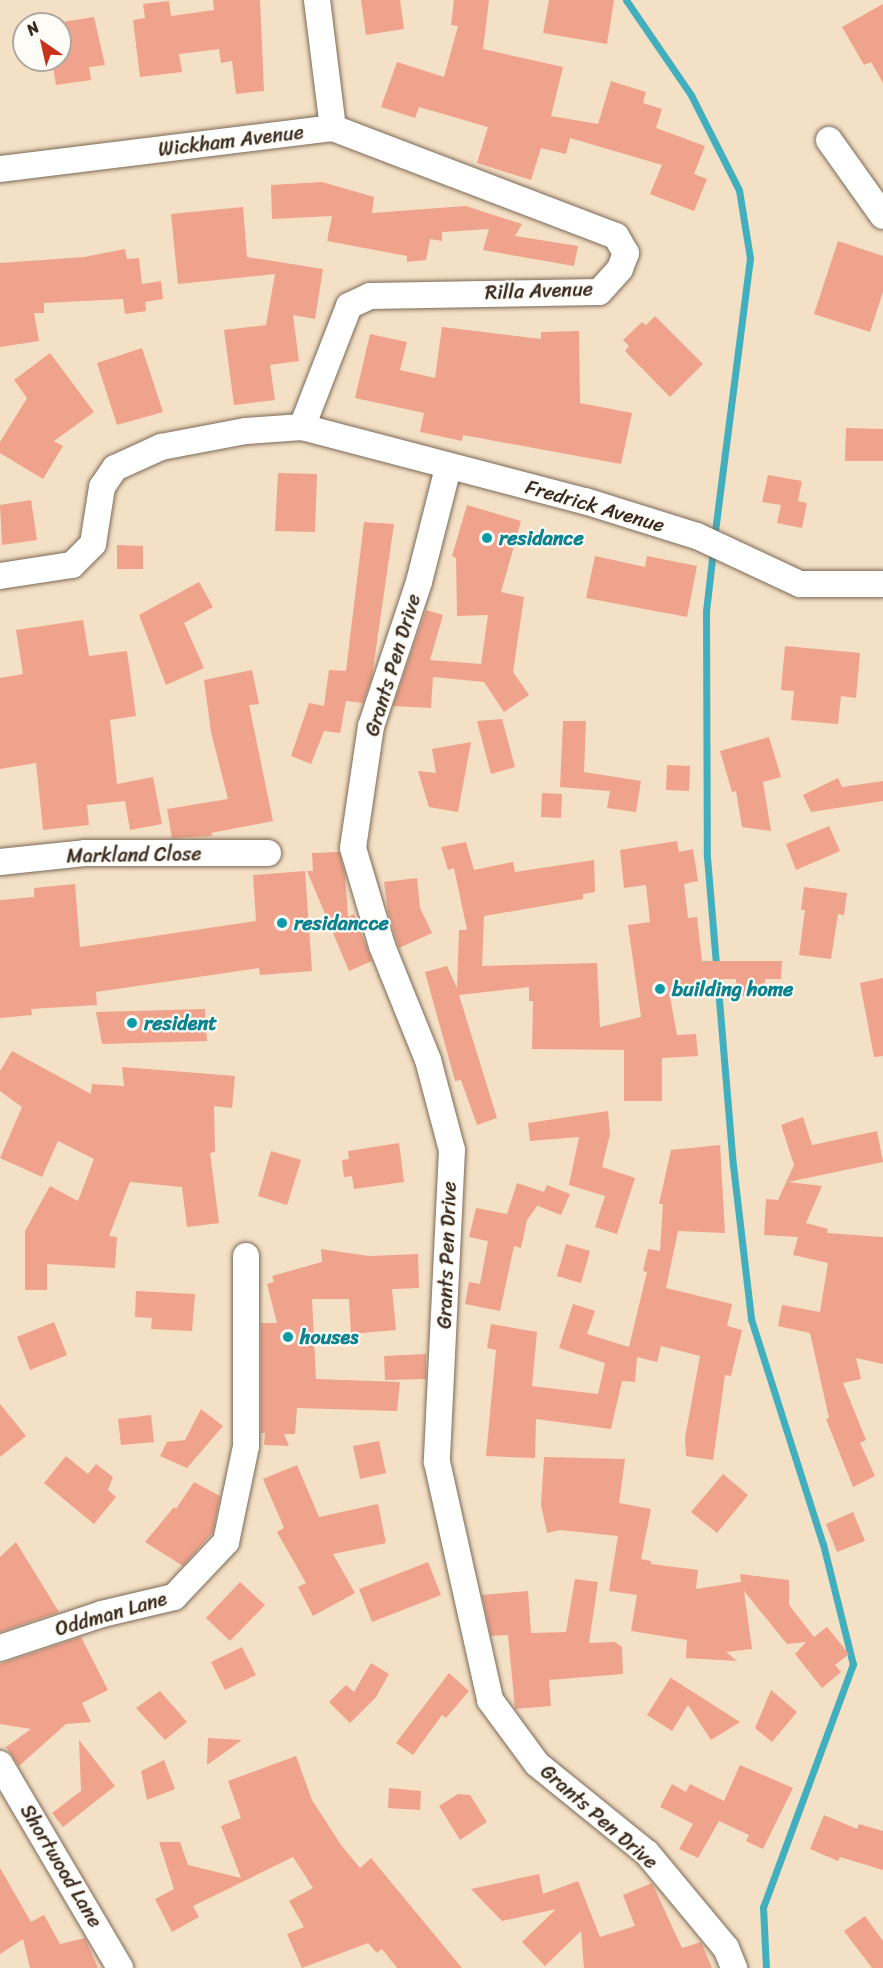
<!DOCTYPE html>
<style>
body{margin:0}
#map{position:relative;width:883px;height:1968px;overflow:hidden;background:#f4e0c5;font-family:Sriracha,sans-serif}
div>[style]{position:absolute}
.stream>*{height:7px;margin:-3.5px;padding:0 3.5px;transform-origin:3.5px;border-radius:3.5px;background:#41afbd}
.building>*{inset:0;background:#f0a38c}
.roads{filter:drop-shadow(0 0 2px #7c6a58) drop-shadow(0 0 2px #7c6a58)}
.street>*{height:26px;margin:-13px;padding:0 13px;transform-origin:13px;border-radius:13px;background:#fff}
.dots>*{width:16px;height:16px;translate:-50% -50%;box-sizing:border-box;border:3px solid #fdfcf7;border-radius:50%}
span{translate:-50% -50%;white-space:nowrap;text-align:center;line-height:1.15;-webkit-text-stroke:4.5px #fdfcf7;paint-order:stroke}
.street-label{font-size:20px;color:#3b2a1e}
.culture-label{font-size:20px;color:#0d838f;font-weight:700}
.left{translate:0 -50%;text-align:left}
.north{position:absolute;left:12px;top:12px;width:60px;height:60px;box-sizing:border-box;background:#fdfcf7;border:2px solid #afa8a0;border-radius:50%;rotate:326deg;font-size:16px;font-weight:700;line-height:24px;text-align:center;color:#3b2a1e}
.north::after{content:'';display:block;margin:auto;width:21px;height:27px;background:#c8321e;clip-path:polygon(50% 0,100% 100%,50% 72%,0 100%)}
</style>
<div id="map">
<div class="stream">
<div style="left:626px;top:0;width:115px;rotate:55.6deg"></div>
<div style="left:691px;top:95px;width:106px;rotate:63.2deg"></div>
<div style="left:739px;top:190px;width:69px;rotate:80.8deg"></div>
<div style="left:750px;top:258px;width:283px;rotate:97.3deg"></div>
<div style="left:713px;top:550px;width:61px;rotate:96.5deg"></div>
<div style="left:706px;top:611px;width:246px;rotate:89.8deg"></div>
<div style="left:707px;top:857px;width:309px;rotate:85.2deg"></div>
<div style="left:733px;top:1165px;width:155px;rotate:83.3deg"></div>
<div style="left:751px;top:1319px;width:236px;rotate:72.3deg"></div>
<div style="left:823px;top:1544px;width:124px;rotate:76deg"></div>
<div style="left:853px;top:1664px;width:259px;rotate:110.3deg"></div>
<div style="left:763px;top:1907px;width:61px;rotate:87.2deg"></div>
</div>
<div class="building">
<div style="clip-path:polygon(213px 0,260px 0,264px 91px,236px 94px,232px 61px,221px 63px,219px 49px,179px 54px,182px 72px,140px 77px,133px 20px,145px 18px,143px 4px,169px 1px,171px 16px,214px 10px)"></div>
<div style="clip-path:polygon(361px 0,400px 0,404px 29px,366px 35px)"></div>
<div style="clip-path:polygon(454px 0,489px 0,483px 49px,563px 67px,551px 116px,598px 124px,611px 81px,646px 92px,643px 103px,662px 109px,656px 128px,705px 146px,694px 174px,707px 179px,694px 211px,650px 194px,662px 165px,570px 138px,566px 154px,541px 148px,531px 180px,477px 163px,488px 127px,419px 107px,415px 118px,381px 107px,397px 62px,444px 77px,458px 26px,451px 25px)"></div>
<div style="clip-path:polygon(549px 0,614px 0,607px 44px,543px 33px)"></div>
<div style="clip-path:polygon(883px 4px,883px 83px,871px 62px,864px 65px,842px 27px)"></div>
<div style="clip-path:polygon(94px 17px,105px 65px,89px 67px,91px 80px,56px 85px,52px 60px,60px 60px,62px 22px)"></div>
<div style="clip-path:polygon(322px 182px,374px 197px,372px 213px,466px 206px,522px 224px,515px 236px,578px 246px,574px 266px,483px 250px,489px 229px,442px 232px,442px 241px,430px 239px,426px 260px,407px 262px,407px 256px,327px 241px,332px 216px,272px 219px,271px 185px)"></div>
<div style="clip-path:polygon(243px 207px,247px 257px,323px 269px,315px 319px,293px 315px,299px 361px,270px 365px,275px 400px,234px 405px,224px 330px,266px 325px,275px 274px,178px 284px,171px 214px)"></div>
<div style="clip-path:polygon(838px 241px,883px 256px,883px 292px,870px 332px,814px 314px)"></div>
<div style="clip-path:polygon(125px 249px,127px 259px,139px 258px,142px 284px,161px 281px,163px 299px,145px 302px,146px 311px,125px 314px,123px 299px,44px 303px,44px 313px,34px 313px,39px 341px,0 347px,0 263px,84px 257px)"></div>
<div style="clip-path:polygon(655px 316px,703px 364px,670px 397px,625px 351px,629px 346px,623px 340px,642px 322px,646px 325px)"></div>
<div style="clip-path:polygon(442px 327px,541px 339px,541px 332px,579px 331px,580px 403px,632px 413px,621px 464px,463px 435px,462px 441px,420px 432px,424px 413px,355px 398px,370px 334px,407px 342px,400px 370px,435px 378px)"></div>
<div style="clip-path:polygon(142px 348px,163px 412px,117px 425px,97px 363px)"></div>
<div style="clip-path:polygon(50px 353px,94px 412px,54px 441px,63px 446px,43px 479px,0 453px,0 442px,27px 398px,14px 380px)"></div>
<div style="clip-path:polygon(846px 428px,883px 429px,883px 461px,845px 461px)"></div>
<div style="clip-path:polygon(278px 473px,317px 474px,315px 532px,275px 531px)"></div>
<div style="clip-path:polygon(768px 475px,802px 481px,798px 501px,807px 503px,802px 528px,777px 523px,781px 505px,762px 502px)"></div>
<div style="clip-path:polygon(31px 500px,37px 540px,2px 545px,0 505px)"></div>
<div style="clip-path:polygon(467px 505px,521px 521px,501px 592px,524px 597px,513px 672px,529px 695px,504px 712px,484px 682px,433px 677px,431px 708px,393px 706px,426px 610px,443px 615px,430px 660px,481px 664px,488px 615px,457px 616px,456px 558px,452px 556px)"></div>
<div style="clip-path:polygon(364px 522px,394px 524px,372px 676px,363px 703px,346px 701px,340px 733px,324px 731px,311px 764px,291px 756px,309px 703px,324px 706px,329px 670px,346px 671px)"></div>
<div style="clip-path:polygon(117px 545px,143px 546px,143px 569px,117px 569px)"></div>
<div style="clip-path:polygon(595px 556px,645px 567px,647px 556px,697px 566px,687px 617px,586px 598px)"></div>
<div style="clip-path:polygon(199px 582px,213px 607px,184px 623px,204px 668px,166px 685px,139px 615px)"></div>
<div style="clip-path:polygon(83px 620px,89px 656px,127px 651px,136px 716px,110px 720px,117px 784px,153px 777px,162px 824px,130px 830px,125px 801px,87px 805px,89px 825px,43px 830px,36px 763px,0 769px,0 678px,23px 674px,16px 630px)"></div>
<div style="clip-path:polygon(785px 646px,860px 653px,856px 698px,841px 696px,838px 724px,791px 720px,794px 691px,781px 690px)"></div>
<div style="clip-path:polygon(252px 670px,259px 704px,249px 705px,273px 821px,211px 833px,212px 836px,172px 838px,167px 809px,228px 799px,211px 732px,204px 680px)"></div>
<div style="clip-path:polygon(502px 719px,515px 767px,491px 774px,477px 721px)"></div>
<div style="clip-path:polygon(563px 721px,586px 721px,584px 772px,641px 781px,636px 812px,607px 808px,610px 791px,560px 787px)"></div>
<div style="clip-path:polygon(769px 737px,781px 777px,763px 782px,771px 831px,742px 827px,736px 791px,732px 792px,720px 751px)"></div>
<div style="clip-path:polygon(471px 742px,458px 812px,429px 807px,418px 771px,436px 773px,432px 749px)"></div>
<div style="clip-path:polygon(667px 765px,690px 766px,689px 791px,666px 790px)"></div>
<div style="clip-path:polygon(838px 778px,842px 787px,883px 781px,883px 801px,811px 812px,803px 795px)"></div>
<div style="clip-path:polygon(542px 793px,562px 794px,561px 818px,541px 817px)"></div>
<div style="clip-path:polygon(829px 826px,840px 851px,796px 870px,786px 844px)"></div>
<div style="clip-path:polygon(677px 841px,679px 852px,693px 849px,698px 881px,684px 884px,688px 918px,697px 917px,702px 961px,782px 961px,781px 979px,765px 979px,764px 996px,736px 996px,736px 979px,695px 979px,697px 987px,669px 992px,677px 1035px,696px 1034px,698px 1056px,662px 1058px,662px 1101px,624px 1101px,624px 1050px,532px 1049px,533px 1001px,529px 1001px,529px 987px,459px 995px,497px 1118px,477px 1125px,461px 1080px,455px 1081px,425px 972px,447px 966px,457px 988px,459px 930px,467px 930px,454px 868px,448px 870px,441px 847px,466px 842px,474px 870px,513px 862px,515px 872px,594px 860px,595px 892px,583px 894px,583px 899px,484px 916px,482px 966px,597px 963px,600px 1027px,641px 1017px,628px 925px,650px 922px,646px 885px,624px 888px,620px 850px)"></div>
<div style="clip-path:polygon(339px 852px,345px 874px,348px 917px,354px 914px,372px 961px,349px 971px,307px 871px,313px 871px,312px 853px)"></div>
<div style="clip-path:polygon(305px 871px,312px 971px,260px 975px,259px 968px,96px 992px,97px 1005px,31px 1009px,32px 1015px,0 1018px,0 900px,34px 897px,34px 888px,75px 884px,80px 947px,256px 921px,253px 875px)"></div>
<div style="clip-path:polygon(417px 878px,420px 908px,432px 933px,399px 948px,388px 912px,384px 882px)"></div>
<div style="clip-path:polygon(804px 887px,847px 893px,844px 915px,838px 914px,831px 959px,799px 955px,805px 910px,801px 910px)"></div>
<div style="clip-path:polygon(883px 978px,883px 1056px,874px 1057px,860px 983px)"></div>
<div style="clip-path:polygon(205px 1009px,207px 1041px,102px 1044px,96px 1012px)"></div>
<div style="clip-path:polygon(12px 1051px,91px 1094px,92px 1084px,124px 1086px,122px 1067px,235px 1076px,232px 1108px,214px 1106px,215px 1152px,210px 1153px,219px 1223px,187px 1227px,182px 1187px,130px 1182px,109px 1236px,117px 1237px,115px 1268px,47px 1264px,47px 1290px,25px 1290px,25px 1231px,50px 1186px,78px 1201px,94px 1159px,58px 1141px,42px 1177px,0 1158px,22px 1107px,0 1091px,0 1071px)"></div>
<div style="clip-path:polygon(608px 1111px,610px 1134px,602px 1167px,635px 1178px,617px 1234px,595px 1227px,605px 1196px,569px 1185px,579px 1137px,530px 1141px,528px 1123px)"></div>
<div style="clip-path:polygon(803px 1117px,812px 1145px,877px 1131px,883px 1162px,788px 1182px,822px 1186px,806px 1223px,828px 1229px,827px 1233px,883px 1237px,883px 1364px,856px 1358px,861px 1379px,843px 1383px,866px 1440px,860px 1443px,875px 1476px,853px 1487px,826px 1419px,829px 1418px,810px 1333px,778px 1326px,782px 1305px,820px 1312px,828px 1263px,793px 1255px,798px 1237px,764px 1235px,766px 1199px,778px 1200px,794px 1165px,781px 1125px)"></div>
<div style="clip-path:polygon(399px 1143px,404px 1182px,354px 1189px,352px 1176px,344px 1177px,342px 1160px,349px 1159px,348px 1151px)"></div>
<div style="clip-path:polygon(720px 1145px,725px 1233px,678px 1231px,666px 1288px,732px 1304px,727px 1326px,742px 1330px,731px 1376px,725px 1375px,713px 1460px,686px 1456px,685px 1438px,700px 1356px,661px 1346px,657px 1362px,637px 1357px,635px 1382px,622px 1381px,611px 1429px,536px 1419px,535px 1458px,486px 1456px,496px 1350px,487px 1348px,491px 1324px,537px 1332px,532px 1386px,598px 1394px,605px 1363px,559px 1348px,573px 1304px,595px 1311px,587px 1334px,629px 1347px,647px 1272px,643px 1271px,648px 1249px,660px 1251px,663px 1204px,659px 1204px,671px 1150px)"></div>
<div style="clip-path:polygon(271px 1151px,301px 1160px,287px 1205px,258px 1196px)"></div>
<div style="clip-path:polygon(517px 1183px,544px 1192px,547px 1185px,570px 1194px,561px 1215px,538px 1206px,540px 1202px,527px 1220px,521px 1248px,514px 1246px,500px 1311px,465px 1304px,469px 1282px,480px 1284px,488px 1241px,469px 1237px,476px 1208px,507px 1214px)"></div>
<div style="clip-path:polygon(566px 1244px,590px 1251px,581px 1283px,557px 1276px)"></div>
<div style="clip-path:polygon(321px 1249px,369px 1256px,418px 1254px,419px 1288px,392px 1289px,396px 1330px,351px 1334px,349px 1299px,312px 1299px,316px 1379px,400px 1382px,397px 1411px,297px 1408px,295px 1434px,284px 1434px,289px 1446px,264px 1445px,265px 1433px,261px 1433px,261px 1323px,277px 1323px,267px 1284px,274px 1282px,272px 1276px,322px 1262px)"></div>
<div style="clip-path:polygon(136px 1291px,195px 1294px,192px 1331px,151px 1329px,152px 1318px,135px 1317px)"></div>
<div style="clip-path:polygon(54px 1322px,67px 1355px,30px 1370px,17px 1337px)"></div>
<div style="clip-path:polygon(426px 1354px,426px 1379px,385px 1380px,384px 1356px)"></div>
<div style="clip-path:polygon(0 1404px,26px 1436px,0 1457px)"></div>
<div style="clip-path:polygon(201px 1409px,223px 1426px,187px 1468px,160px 1456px,167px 1442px,185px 1440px)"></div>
<div style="clip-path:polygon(151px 1415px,154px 1442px,121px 1445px,118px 1419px)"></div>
<div style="clip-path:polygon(379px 1441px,386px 1473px,360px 1479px,353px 1446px)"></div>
<div style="clip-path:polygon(66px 1456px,88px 1474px,96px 1464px,113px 1477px,108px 1490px,116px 1497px,94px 1524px,44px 1483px)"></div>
<div style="clip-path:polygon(544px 1457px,625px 1459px,619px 1503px,651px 1509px,641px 1559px,651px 1561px,651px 1564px,698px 1570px,696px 1589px,741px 1582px,740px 1574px,789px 1580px,789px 1605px,814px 1637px,827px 1627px,849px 1654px,835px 1665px,841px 1672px,822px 1688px,795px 1654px,806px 1642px,787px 1644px,744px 1591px,752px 1649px,726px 1652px,737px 1661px,686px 1658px,687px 1640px,631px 1631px,637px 1595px,609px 1591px,618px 1536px,560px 1530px,547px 1533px,541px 1505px)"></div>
<div style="clip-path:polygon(297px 1465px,319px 1517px,378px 1504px,386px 1543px,333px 1554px,355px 1593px,313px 1616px,298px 1587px,306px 1583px,277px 1532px,284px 1528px,263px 1479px)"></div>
<div style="clip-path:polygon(723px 1474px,748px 1495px,717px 1533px,691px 1512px)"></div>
<div style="clip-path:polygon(194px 1482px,220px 1496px,213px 1532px,183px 1566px,145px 1542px,174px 1507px,176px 1509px)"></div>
<div style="clip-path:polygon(853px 1512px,865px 1541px,837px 1552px,826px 1524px)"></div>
<div style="clip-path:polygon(16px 1542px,59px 1612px,0 1632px,0 1557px)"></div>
<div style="clip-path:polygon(428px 1562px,441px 1595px,372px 1622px,359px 1589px)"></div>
<div style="clip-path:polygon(575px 1579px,598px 1582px,589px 1643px,615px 1642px,622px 1647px,623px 1674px,549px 1680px,551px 1706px,515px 1709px,508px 1635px,491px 1636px,482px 1595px,528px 1591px,531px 1633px,566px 1632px)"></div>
<div style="clip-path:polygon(240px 1582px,265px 1605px,230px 1641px,206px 1618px)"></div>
<div style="clip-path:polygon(81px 1637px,108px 1690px,82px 1703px,91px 1722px,66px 1724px,19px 1766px,6px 1747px,31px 1729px,0 1724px,0 1664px)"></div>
<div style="clip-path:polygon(242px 1647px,256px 1675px,225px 1690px,211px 1662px)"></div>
<div style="clip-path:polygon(371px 1663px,389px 1674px,376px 1697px,350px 1723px,329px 1702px,346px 1685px,354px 1692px)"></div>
<div style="clip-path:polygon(449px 1673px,469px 1691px,446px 1718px,442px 1715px,413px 1755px,396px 1743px)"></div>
<div style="clip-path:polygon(671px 1677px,671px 1678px,740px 1722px,711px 1740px,688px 1705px,672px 1731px,647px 1715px)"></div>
<div style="clip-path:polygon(771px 1690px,797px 1712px,772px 1742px,755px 1728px)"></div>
<div style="clip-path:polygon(160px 1691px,187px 1722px,165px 1740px,136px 1708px)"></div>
<div style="clip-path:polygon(208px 1738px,242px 1740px,207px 1765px)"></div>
<div style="clip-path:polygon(79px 1740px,115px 1786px,63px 1827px,52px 1813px,81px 1791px)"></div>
<div style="clip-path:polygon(296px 1756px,312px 1800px,341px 1845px,360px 1868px,371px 1858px,462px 1968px,397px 1968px,382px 1949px,377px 1953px,368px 1943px,302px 1968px,287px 1934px,304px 1927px,289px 1901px,313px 1888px,293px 1857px,193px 1906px,199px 1917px,172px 1932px,155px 1899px,174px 1889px,159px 1842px,180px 1842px,188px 1865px,241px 1878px,221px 1826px,241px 1818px,228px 1781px)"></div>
<div style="clip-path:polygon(164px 1760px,175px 1789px,147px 1800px,141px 1771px)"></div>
<div style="clip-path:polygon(740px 1765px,793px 1788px,763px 1849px,746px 1841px,749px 1835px,719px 1821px,698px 1858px,679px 1849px,693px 1824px,660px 1807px,672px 1784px,686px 1792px,690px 1784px,724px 1801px)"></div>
<div style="clip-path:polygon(389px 1788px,421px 1791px,420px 1810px,388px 1808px)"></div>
<div style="clip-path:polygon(458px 1794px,470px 1795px,487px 1822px,460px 1840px,439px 1806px)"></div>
<div style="clip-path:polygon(824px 1815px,857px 1829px,859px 1824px,883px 1831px,883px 1870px,840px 1857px,838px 1861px,810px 1849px)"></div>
<div style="clip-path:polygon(0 1868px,31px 1922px,44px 1915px,60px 1944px,85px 1938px,98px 1968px,30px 1968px,23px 1939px,0 1954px)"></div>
<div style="clip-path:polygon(539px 1874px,543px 1894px,578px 1881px,600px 1937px,635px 1926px,623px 1895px,652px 1883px,682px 1948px,701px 1942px,712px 1968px,584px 1968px,581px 1931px,545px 1966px,522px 1942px,556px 1909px,502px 1921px,471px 1889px)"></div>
<div style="clip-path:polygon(865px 1916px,883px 1941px,883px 1968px,872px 1968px,844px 1931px)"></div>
</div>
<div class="roads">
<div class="street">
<div style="left:317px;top:0;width:129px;rotate:82.9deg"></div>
<div style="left:829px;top:140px;width:93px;rotate:54.6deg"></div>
<div style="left:0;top:169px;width:336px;rotate:-7deg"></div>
<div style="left:333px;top:128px;width:303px;rotate:20.9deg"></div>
<div style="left:616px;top:236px;width:20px;rotate:60deg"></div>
<div style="left:626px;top:253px;width:17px;rotate:111deg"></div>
<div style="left:620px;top:269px;width:31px;rotate:132deg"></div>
<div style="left:599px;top:292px;width:229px;rotate:179deg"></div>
<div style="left:370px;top:296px;width:23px;rotate:155deg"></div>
<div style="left:349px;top:306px;width:130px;rotate:111.2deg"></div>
<div style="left:448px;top:468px;width:118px;rotate:104.3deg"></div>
<div style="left:419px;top:582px;width:152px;rotate:108.4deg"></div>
<div style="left:371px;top:726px;width:123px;rotate:98.4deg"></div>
<div style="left:353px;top:848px;width:102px;rotate:73.5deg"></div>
<div style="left:382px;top:946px;width:123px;rotate:68deg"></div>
<div style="left:428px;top:1060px;width:93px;rotate:75.1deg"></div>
<div style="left:452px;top:1150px;width:312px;rotate:92.8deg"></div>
<div style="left:437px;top:1462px;width:244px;rotate:77.4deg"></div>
<div style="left:490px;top:1700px;width:79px;rotate:53.7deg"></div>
<div style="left:537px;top:1764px;width:141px;rotate:39deg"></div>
<div style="left:647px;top:1853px;width:124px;rotate:50.3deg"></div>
<div style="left:726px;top:1948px;width:22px;rotate:68deg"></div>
<div style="left:0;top:576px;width:73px;rotate:-8.7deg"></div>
<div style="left:72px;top:565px;width:30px;rotate:-45deg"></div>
<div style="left:93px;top:544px;width:58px;rotate:-81deg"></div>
<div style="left:102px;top:487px;width:23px;rotate:-56deg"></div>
<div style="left:115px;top:468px;width:51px;rotate:-24.5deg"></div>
<div style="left:161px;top:447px;width:86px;rotate:-10.7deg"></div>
<div style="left:246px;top:431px;width:56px;rotate:-4.1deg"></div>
<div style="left:302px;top:427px;width:293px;rotate:14.7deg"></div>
<div style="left:585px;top:501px;width:117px;rotate:17.4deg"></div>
<div style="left:697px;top:536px;width:114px;rotate:25deg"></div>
<div style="left:800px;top:584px;width:83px"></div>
<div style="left:0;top:862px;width:85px;rotate:-6deg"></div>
<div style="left:85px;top:853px;width:183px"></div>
<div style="left:0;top:1648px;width:108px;rotate:-18.4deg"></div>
<div style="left:102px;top:1614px;width:74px;rotate:-13.3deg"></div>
<div style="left:174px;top:1597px;width:76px;rotate:-46.6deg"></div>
<div style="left:226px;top:1542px;width:98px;rotate:-78.2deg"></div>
<div style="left:246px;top:1446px;width:190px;rotate:-90deg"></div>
<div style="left:0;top:1764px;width:237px;rotate:59.5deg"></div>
</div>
</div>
<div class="dots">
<div style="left:487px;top:538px;background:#0f9aa8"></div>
<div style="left:282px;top:923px;background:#0f9aa8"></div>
<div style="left:660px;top:989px;background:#0f9aa8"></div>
<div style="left:132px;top:1023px;background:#0f9aa8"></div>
<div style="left:288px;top:1337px;background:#0f9aa8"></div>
</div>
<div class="street-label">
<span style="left:231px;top:141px;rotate:-7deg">Wickham Avenue</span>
<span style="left:539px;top:291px;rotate:-2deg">Rilla Avenue</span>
<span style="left:595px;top:506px;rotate:16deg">Fredrick Avenue</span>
<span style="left:393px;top:665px;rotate:-73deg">Grants Pen Drive</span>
<span style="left:134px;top:855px;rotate:-1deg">Markland Close</span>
<span style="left:447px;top:1255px;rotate:-88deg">Grants Pen Drive</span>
<span style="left:111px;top:1614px;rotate:-16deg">Oddman Lane</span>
<span style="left:599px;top:1817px;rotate:41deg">Grants Pen Drive</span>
<span style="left:61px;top:1866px;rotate:59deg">Shortwood Lane</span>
</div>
<div class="culture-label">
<span class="left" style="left:499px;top:538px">residance</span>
<span class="left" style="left:294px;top:923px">residancce</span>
<span class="left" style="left:672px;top:989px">building home</span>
<span class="left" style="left:144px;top:1023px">resident</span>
<span class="left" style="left:300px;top:1337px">houses</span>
</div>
<div class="north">N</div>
</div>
